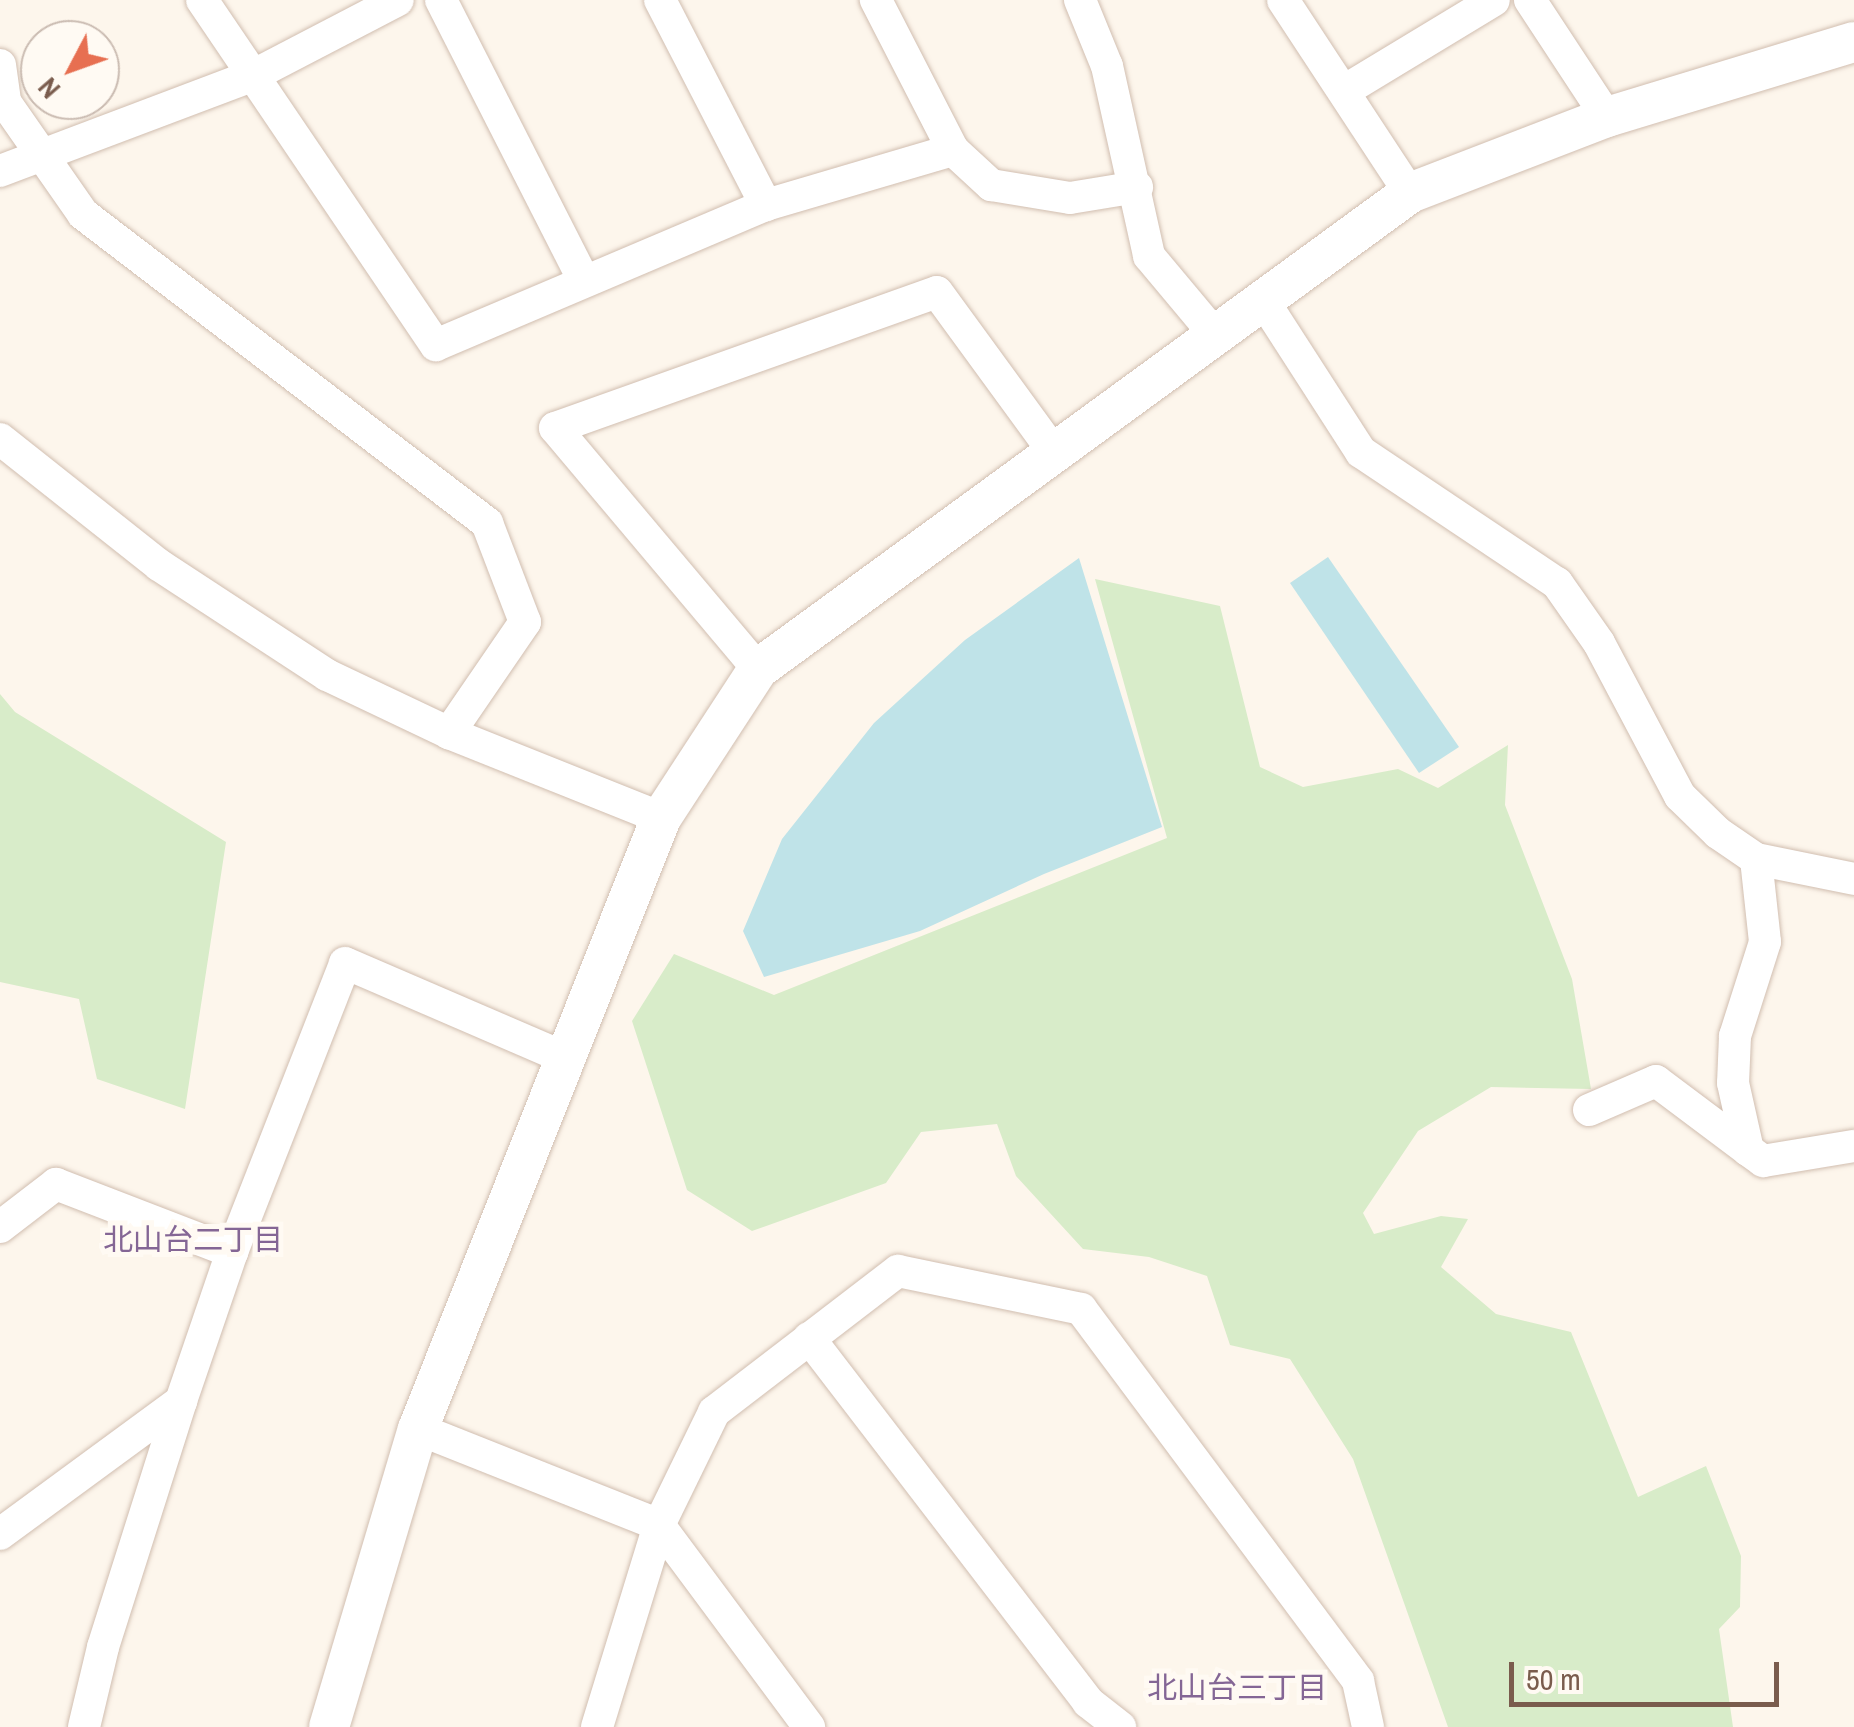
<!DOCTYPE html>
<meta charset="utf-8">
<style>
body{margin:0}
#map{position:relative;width:1854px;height:1727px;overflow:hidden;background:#fdf6ec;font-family:"Archivo Narrow","Noto Sans JP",sans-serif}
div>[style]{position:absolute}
.green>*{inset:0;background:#d8ecc9}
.water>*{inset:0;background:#bfe3e8}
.roads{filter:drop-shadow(0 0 2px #d1beb0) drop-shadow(0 0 2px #d1beb0)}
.minor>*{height:32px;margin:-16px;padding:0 16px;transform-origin:16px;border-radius:16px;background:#fff}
.tertiary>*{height:40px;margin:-20px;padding:0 20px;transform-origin:20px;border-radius:20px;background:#fff}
span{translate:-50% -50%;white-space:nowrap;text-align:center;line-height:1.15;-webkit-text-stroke:10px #fffaf3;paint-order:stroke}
.neighbourhood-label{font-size:30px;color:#846695}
.north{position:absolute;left:20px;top:20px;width:100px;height:100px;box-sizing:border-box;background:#fffaf3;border:2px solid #cabbb1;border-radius:50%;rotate:229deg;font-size:28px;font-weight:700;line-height:40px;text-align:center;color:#7a5c4d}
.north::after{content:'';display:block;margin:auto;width:35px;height:45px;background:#e76f51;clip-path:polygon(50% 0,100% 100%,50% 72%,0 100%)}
.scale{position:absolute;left:1509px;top:1662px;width:270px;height:45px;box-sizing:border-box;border:5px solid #7a5c4d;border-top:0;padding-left:12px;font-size:30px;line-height:35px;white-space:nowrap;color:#7a5c4d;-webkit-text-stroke:8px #fffaf3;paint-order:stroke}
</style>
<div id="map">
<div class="green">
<div style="clip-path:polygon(1095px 579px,1220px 606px,1260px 767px,1303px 787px,1398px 769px,1438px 788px,1508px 745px,1505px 805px,1572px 979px,1591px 1089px,1491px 1087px,1418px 1131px,1363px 1213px,1374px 1234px,1441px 1216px,1468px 1219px,1441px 1267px,1496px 1314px,1571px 1332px,1638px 1497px,1706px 1466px,1741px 1556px,1740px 1607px,1719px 1629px,1733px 1727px,1448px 1727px,1353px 1459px,1290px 1359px,1230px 1345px,1207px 1276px,1149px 1257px,1083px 1249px,1016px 1176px,997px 1124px,921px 1132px,886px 1183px,752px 1231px,687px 1190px,632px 1021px,674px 954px,774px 995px,1167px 838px)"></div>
<div style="clip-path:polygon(0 694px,15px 712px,226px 842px,185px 1109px,97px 1079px,79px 999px,0 982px)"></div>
</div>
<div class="water">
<div style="clip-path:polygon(1328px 557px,1459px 747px,1419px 773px,1290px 583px)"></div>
<div style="clip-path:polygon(1079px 558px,1162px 827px,1044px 874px,920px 931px,764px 977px,743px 931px,782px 839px,874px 723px,965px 640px)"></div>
</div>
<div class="roads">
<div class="minor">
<div style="left:202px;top:0;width:417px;rotate:55.9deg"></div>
<div style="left:436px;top:345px;width:358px;rotate:-23deg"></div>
<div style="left:766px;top:205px;width:195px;rotate:-16.4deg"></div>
<div style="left:953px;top:150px;width:169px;rotate:-117.2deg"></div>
<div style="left:441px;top:0;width:313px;rotate:63deg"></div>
<div style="left:660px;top:0;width:231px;rotate:62.7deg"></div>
<div style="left:1080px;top:0;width:71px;rotate:67.8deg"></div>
<div style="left:1107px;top:66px;width:195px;rotate:77.5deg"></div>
<div style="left:1149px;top:256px;width:103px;rotate:50.1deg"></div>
<div style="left:1283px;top:0;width:231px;rotate:56.7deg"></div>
<div style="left:1530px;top:0;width:140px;rotate:56.7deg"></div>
<div style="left:0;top:65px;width:37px;rotate:82deg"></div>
<div style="left:5px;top:102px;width:136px;rotate:55.1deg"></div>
<div style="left:83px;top:214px;width:509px;rotate:37.41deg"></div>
<div style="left:487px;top:523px;width:106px;rotate:69deg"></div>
<div style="left:525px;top:622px;width:135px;rotate:124.4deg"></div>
<div style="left:1344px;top:91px;width:175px;rotate:-31.2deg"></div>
<div style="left:953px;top:150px;width:52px;rotate:42.6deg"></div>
<div style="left:991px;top:185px;width:80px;rotate:9.3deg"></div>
<div style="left:1070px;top:198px;width:68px;rotate:-9.3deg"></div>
<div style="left:0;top:171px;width:272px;rotate:-20.7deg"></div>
<div style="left:254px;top:75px;width:162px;rotate:-27.5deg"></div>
<div style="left:1263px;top:300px;width:181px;rotate:57.2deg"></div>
<div style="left:1361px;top:452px;width:236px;rotate:33.8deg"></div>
<div style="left:1557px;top:583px;width:73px;rotate:55deg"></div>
<div style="left:1599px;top:643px;width:173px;rotate:62.1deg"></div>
<div style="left:1680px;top:796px;width:53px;rotate:44.2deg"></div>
<div style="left:1718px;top:833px;width:46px;rotate:34.4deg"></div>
<div style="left:1756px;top:859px;width:100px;rotate:11.5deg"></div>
<div style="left:0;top:439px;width:203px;rotate:38.4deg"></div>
<div style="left:159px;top:565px;width:201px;rotate:33.2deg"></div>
<div style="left:327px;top:675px;width:135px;rotate:25.4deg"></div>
<div style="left:449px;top:733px;width:228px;rotate:21.8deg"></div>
<div style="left:758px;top:669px;width:315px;rotate:-130.1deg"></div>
<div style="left:555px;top:428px;width:405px;rotate:-19.6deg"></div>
<div style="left:937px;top:292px;width:197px;rotate:53.9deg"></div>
<div style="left:1756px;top:859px;width:83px;rotate:83.8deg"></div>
<div style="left:1765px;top:942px;width:99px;rotate:107.7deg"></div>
<div style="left:1735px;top:1036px;width:47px;rotate:92.4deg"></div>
<div style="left:1733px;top:1083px;width:69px;rotate:77.4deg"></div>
<div style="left:1748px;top:1150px;width:19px;rotate:36deg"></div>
<div style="left:1763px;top:1161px;width:92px;rotate:-9.4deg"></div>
<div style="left:1589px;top:1110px;width:73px;rotate:-23.4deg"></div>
<div style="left:1656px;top:1081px;width:115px;rotate:36.9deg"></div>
<div style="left:0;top:1227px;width:71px;rotate:-37.5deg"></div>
<div style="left:56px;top:1184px;width:189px;rotate:21.1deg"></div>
<div style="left:809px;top:1338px;width:459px;rotate:52.5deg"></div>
<div style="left:1088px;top:1702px;width:41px;rotate:38deg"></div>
<div style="left:418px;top:1429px;width:259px;rotate:21.7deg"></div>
<div style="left:659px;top:1525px;width:252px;rotate:53.4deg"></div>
<div style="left:0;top:1534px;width:225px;rotate:-36.3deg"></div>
<div style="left:84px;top:1727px;width:82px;rotate:-76.6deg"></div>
<div style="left:103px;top:1647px;width:258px;rotate:-72.4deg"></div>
<div style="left:181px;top:1401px;width:157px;rotate:-71.1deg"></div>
<div style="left:232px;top:1252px;width:310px;rotate:-68.6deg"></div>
<div style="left:345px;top:963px;width:243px;rotate:23.3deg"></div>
<div style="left:597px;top:1727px;width:211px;rotate:-72.9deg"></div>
<div style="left:659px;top:1525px;width:126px;rotate:-64deg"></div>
<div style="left:714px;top:1412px;width:232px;rotate:-37.5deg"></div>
<div style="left:898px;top:1271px;width:187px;rotate:11.7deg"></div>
<div style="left:1081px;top:1309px;width:464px;rotate:53.3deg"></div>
<div style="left:1358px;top:1681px;width:47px;rotate:77.7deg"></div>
</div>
<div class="tertiary">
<div style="left:329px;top:1727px;width:311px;rotate:-73.4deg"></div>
<div style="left:418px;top:1429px;width:658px;rotate:-68.31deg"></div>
<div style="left:661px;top:818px;width:178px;rotate:-56.9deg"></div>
<div style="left:758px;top:669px;width:807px;rotate:-36.13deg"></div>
<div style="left:1410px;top:193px;width:211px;rotate:-21.1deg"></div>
<div style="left:1607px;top:117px;width:258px;rotate:-16.9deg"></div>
</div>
</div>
<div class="neighbourhood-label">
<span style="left:193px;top:1239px">北山台二丁目</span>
<span style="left:1237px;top:1687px">北山台三丁目</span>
</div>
<div class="north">N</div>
<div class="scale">50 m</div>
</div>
